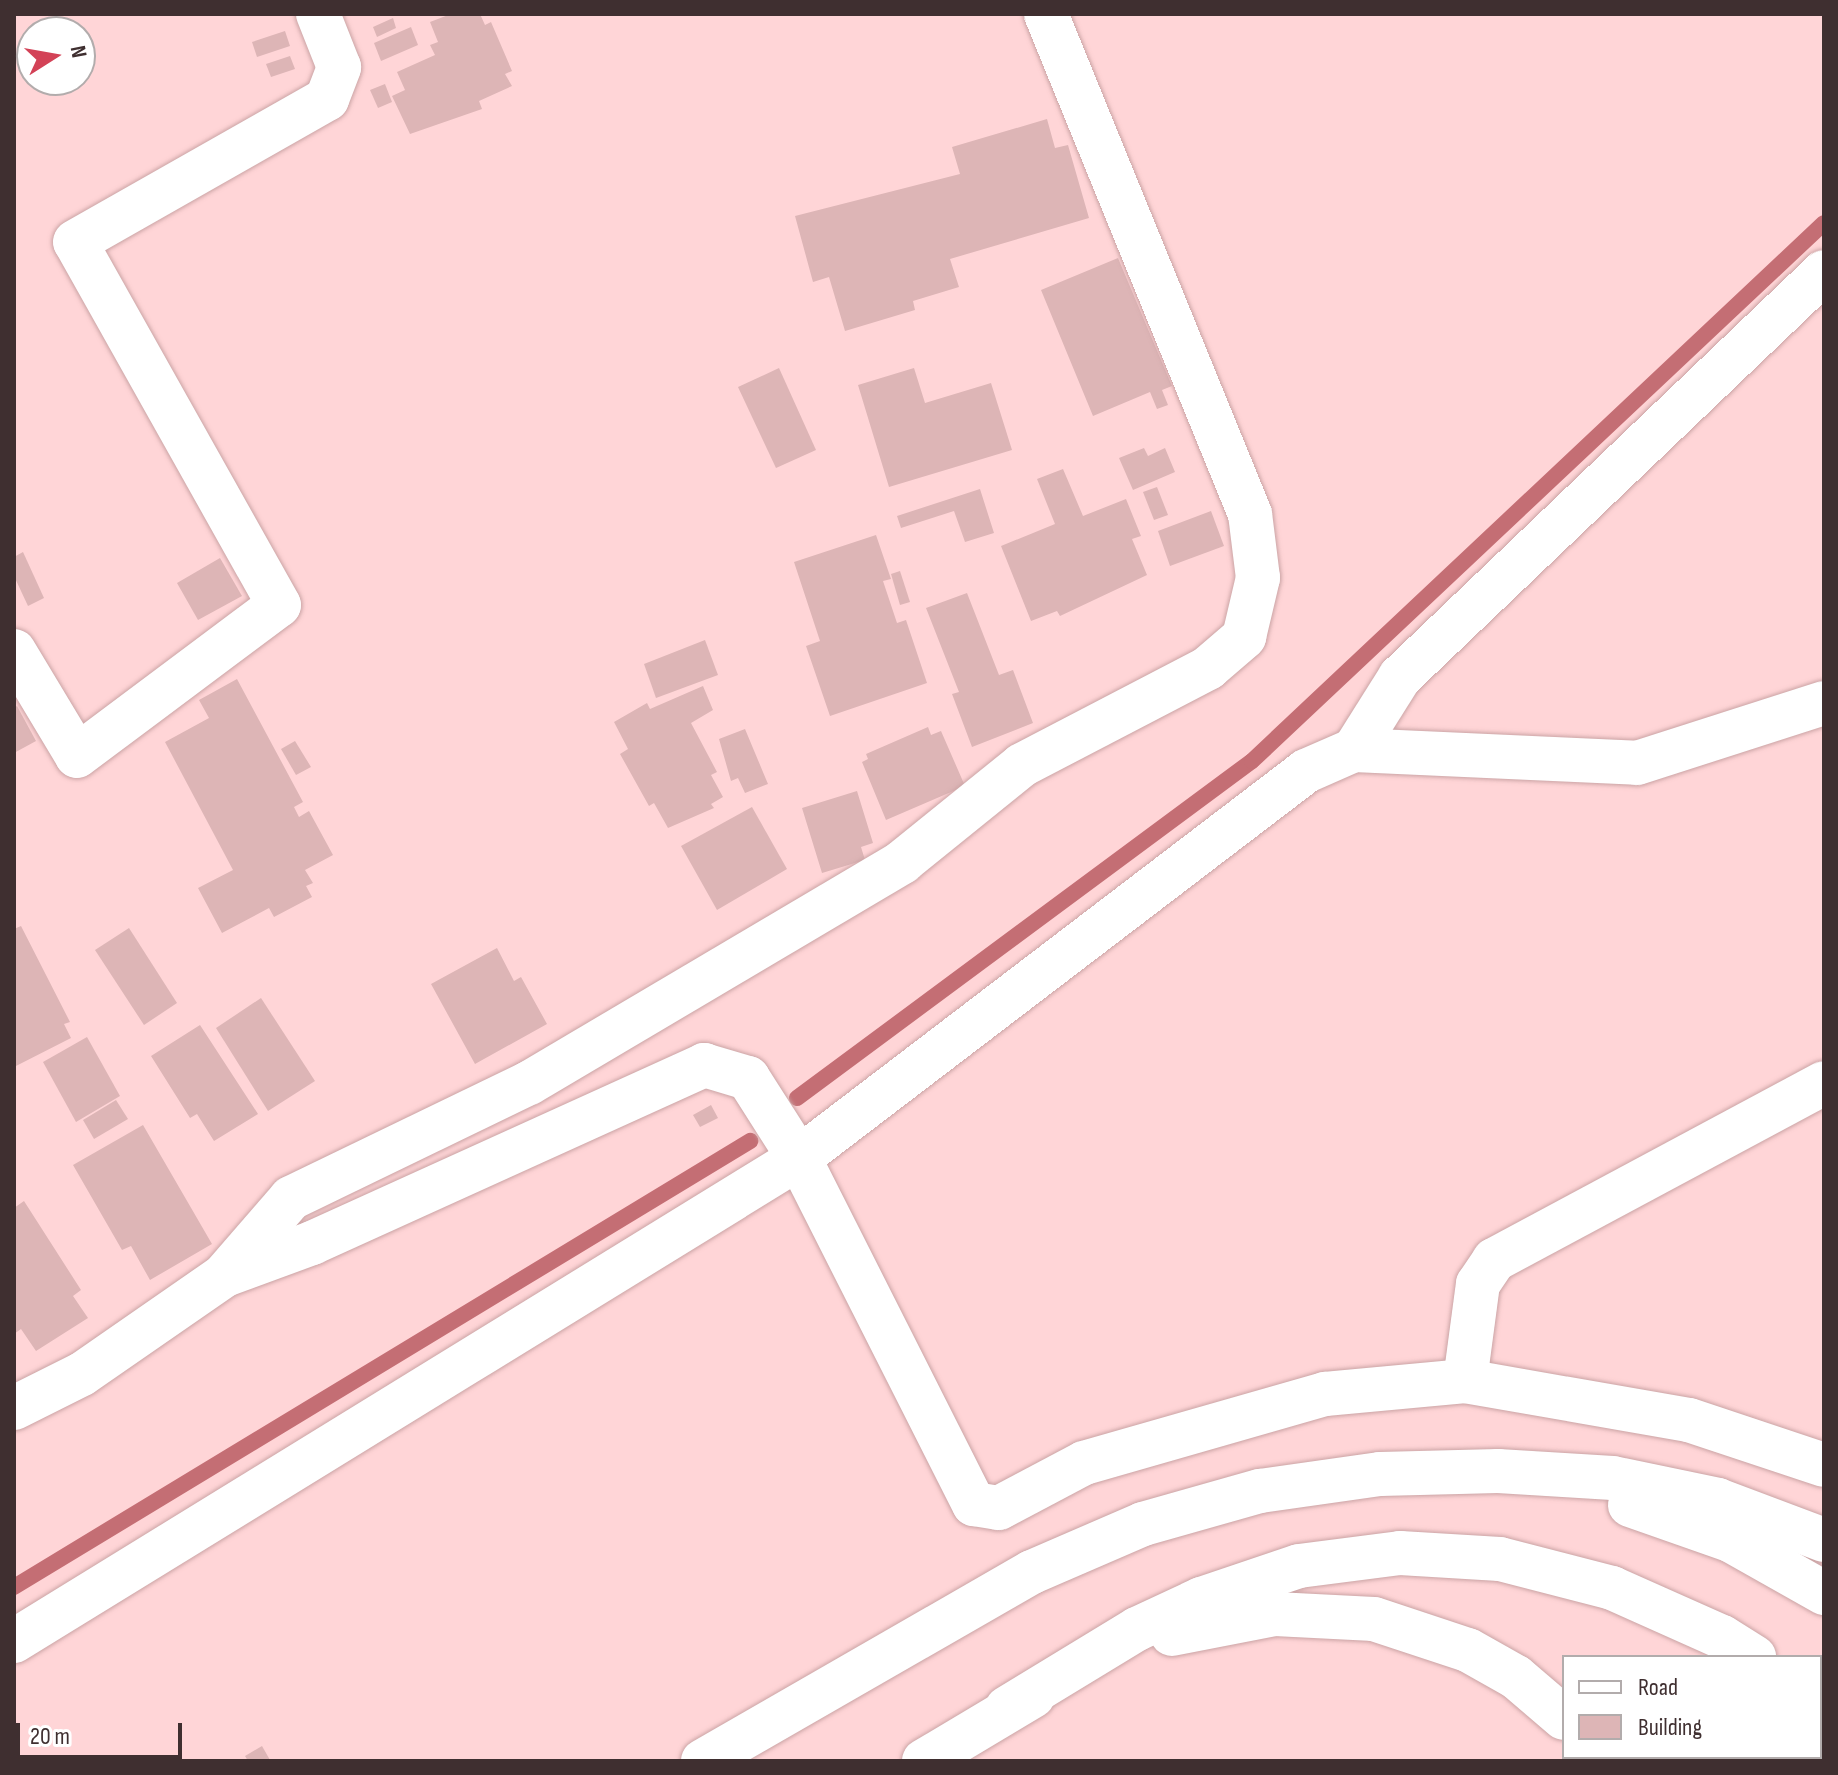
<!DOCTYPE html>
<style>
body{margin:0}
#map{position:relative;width:1838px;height:1775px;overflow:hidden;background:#ffd5d7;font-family:"Sofia Sans Condensed",sans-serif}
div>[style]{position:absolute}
.stream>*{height:16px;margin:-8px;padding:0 8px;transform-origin:8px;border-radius:8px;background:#c46e74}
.building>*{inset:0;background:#ddb5b6}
.roads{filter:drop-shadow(0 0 2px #cba4a5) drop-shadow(0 0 2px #cba4a5)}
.street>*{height:44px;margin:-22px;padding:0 22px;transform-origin:22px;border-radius:22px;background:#fff}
.secondary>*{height:44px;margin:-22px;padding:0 22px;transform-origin:22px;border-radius:22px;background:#fff}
.highway>*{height:44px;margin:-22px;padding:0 22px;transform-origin:22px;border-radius:22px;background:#fff}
span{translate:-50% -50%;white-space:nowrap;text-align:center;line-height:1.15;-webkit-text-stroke:6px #fff;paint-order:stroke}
.frame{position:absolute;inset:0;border:16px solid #3f2f30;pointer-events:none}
.legend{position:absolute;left:1562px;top:1655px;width:260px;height:104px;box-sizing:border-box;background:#fff;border:2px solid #b2acac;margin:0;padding:10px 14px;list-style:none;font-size:24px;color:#3f2f30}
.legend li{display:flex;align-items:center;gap:16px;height:40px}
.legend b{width:40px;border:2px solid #b2acac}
.north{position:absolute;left:16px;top:16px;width:80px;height:80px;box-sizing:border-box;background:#fff;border:2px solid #b2acac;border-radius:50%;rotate:79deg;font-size:22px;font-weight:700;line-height:32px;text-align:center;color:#3f2f30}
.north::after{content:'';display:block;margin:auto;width:28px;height:36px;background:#d34257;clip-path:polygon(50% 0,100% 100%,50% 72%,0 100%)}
.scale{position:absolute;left:16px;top:1723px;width:166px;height:36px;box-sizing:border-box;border:4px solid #3f2f30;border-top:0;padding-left:10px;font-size:24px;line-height:28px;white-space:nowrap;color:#3f2f30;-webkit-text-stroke:6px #fff;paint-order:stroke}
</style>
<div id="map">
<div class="stream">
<div style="left:797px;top:1098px;width:566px;rotate:-36.53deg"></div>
<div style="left:1252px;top:761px;width:785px;rotate:-43.25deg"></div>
<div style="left:14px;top:1587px;width:861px;rotate:-31.21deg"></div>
</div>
<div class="building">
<div style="clip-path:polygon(451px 14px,480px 14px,485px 25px,491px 22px,512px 71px,505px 74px,512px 86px,479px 101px,482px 109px,410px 134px,392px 96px,405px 90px,397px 72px,435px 55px,430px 45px,438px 42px,430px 22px)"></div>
<div style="clip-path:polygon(393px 18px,396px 28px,377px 37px,373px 27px)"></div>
<div style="clip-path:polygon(411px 27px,418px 45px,381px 61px,374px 43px)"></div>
<div style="clip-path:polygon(285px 31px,290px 46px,257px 57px,252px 42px)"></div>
<div style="clip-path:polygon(290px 56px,295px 69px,271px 77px,266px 64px)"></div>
<div style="clip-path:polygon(385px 84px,392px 102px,378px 108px,370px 90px)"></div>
<div style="clip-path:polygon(1047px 119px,1055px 148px,1068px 145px,1089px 218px,950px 259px,959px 287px,913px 301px,915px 310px,845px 331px,829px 277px,813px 282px,795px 216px,960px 174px,952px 147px)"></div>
<div style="clip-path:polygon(1118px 258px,1172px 386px,1162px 390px,1168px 405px,1157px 409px,1150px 392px,1093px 416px,1041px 290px)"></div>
<div style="clip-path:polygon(779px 368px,816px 450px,776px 468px,738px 387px)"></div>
<div style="clip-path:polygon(914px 368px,925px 403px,991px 383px,1012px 450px,889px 487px,858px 385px)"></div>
<div style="clip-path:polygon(1144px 448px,1148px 456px,1165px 448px,1175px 472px,1133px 490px,1119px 458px)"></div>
<div style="clip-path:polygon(1063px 469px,1083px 516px,1126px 499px,1141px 536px,1132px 539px,1147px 575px,1060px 616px,1057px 611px,1031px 621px,1001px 546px,1055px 524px,1037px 479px)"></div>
<div style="clip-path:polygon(1157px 487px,1168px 515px,1154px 520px,1143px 492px)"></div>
<div style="clip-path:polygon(980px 489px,994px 533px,965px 542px,954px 511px,901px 528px,897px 516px)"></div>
<div style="clip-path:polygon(1211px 511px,1224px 546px,1170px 566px,1158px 531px)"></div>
<div style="clip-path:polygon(876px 535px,891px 579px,883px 581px,897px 623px,906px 620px,927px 683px,830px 716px,806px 646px,820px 641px,794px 562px)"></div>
<div style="clip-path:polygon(23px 552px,44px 598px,28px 606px,14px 576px,14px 557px)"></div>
<div style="clip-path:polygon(220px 558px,242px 596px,198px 620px,177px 583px)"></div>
<div style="clip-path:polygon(900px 571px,910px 602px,900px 605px,891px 574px)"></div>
<div style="clip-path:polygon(967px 593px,999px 675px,1013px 670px,1033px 723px,972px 747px,952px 694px,959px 692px,926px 608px)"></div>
<div style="clip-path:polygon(705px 640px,718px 675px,656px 698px,644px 664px)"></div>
<div style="clip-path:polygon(237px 679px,303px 802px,294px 807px,299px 817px,309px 811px,333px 855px,305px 870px,313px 883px,306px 886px,312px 897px,274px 917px,269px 908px,222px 933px,198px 888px,233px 870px,165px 742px,209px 718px,199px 700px)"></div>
<div style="clip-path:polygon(703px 686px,713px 710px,691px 723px,717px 772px,711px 775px,723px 797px,711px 804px,714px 808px,668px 828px,654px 803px,649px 806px,620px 754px,628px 749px,614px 722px,647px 703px,650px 709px)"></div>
<div style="clip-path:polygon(17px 706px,36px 741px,14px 753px,14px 708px)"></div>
<div style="clip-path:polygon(928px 727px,931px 735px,941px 731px,965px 786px,886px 820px,862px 762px,868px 759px,866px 754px)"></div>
<div style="clip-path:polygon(745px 729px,768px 784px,745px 793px,738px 778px,731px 781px,719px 739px)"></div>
<div style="clip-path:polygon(295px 741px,311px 767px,296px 775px,281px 749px)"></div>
<div style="clip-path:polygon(857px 791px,873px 843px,861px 847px,865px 860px,822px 873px,802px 808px)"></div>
<div style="clip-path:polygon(752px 807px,787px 869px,717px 910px,681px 846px)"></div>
<div style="clip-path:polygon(21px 926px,70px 1022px,64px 1024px,71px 1038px,14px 1067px,14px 929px)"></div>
<div style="clip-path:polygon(129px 928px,177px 1003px,144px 1025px,95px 950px)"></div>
<div style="clip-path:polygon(497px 948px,514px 981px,521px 977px,547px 1024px,475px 1064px,431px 984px)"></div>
<div style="clip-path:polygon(261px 998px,315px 1081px,268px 1111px,216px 1028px)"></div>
<div style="clip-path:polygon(200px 1025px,258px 1114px,214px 1141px,197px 1114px,190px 1118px,151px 1056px)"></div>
<div style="clip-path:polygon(87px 1037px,120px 1096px,76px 1122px,43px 1062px)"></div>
<div style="clip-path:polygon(116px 1100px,128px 1119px,94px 1139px,83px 1120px)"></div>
<div style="clip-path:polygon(711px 1105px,718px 1118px,700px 1127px,693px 1115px)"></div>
<div style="clip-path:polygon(143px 1125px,212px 1244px,150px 1280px,131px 1246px,122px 1250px,73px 1165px)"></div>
<div style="clip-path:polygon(24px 1201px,81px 1290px,73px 1296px,88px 1318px,36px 1351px,21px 1329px,14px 1334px,14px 1208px)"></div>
<div style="clip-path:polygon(262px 1746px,270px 1760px,248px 1761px,245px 1756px)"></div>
</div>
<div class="roads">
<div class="street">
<div style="left:14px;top:651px;width:122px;rotate:59deg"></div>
<div style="left:77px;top:756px;width:252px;rotate:-36.8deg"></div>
<div style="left:279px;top:605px;width:416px;rotate:-119.3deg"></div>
<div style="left:75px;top:242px;width:290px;rotate:-29.6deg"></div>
<div style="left:327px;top:99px;width:34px;rotate:-69deg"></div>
<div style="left:339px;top:67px;width:57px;rotate:-111.6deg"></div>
<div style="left:1354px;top:750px;width:86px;rotate:-57.8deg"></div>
<div style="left:1400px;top:677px;width:586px;rotate:-43.69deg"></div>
<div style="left:226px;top:1273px;width:99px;rotate:-49.1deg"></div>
<div style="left:291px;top:1198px;width:264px;rotate:-25.8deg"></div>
<div style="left:529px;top:1083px;width:434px;rotate:-30.6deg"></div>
<div style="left:902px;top:862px;width:154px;rotate:-38.9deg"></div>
<div style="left:1022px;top:765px;width:210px;rotate:-27.5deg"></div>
<div style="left:1208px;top:668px;width:48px;rotate:-40.7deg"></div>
<div style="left:1244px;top:637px;width:61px;rotate:-76.7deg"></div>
<div style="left:1258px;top:578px;width:64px;rotate:-97.1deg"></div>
<div style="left:1250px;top:514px;width:540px;rotate:-112.2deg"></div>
<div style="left:1465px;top:1381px;width:98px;rotate:-82.4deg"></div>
<div style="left:1478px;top:1284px;width:29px;rotate:-56deg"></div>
<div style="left:1494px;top:1260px;width:374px;rotate:-28.2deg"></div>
<div style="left:14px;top:1408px;width:76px;rotate:-26.6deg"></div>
<div style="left:82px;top:1374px;width:174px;rotate:-34.7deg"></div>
<div style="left:225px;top:1275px;width:93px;rotate:-20.2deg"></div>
<div style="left:312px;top:1243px;width:431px;rotate:-24.4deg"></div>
<div style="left:704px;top:1065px;width:46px;rotate:16.5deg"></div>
<div style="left:748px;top:1078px;width:95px;rotate:57.5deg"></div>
<div style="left:799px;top:1158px;width:388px;rotate:63.2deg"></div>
<div style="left:974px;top:1504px;width:25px;rotate:9deg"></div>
<div style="left:999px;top:1508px;width:96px;rotate:-27.9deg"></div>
<div style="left:1084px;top:1463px;width:251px;rotate:-16deg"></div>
<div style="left:1325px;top:1394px;width:141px;rotate:-5.3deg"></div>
<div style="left:1465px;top:1381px;width:227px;rotate:9.9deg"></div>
<div style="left:1689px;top:1420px;width:142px;rotate:18.4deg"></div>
<div style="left:14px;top:1641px;width:922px;rotate:-31.6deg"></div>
</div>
<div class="secondary">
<div style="left:799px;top:1158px;width:638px;rotate:-37.35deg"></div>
<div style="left:1306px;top:771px;width:52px;rotate:-23.6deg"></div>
<div style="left:1354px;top:750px;width:283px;rotate:2.6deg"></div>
<div style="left:1637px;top:763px;width:196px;rotate:-17.8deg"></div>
</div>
<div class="highway">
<div style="left:1630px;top:1505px;width:108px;rotate:19.4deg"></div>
<div style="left:1732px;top:1541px;width:106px;rotate:29.5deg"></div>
<div style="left:1172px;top:1634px;width:105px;rotate:-11deg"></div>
<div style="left:1275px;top:1614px;width:99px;rotate:2.9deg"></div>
<div style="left:1374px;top:1619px;width:99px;rotate:18.3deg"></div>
<div style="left:1468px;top:1650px;width:55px;rotate:29.4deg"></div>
<div style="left:1516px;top:1677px;width:63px;rotate:40.5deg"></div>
<div style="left:1820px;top:1703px;width:5px;rotate:37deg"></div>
<div style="left:1007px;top:1708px;width:152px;rotate:-31.3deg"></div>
<div style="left:1137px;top:1629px;width:71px;rotate:-25.1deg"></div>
<div style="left:1201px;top:1599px;width:103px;rotate:-18.6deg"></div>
<div style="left:1299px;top:1566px;width:102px;rotate:-7.3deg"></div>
<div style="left:1400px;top:1553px;width:100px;rotate:3.4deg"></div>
<div style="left:1500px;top:1559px;width:116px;rotate:14.5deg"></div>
<div style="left:1612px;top:1588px;width:120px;rotate:24deg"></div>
<div style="left:1722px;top:1637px;width:38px;rotate:32deg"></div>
<div style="left:1599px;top:1757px;width:5px;rotate:53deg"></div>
<div style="left:703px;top:1761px;width:379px;rotate:-29.9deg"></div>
<div style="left:1032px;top:1572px;width:121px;rotate:-23.4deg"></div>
<div style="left:1143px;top:1524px;width:122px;rotate:-15.8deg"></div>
<div style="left:1260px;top:1491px;width:121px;rotate:-8.1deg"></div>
<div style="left:1380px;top:1474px;width:118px;rotate:-1.5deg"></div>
<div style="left:1498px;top:1471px;width:115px;rotate:3.5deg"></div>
<div style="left:1613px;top:1478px;width:107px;rotate:11.8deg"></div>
<div style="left:1718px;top:1500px;width:113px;rotate:20.7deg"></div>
<div style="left:924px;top:1761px;width:127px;rotate:-30.8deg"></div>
</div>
</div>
<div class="frame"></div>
<ul class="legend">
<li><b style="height:10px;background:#fff"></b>Road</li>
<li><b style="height:22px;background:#ddb5b6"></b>Building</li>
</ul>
<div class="north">N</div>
<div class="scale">20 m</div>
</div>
